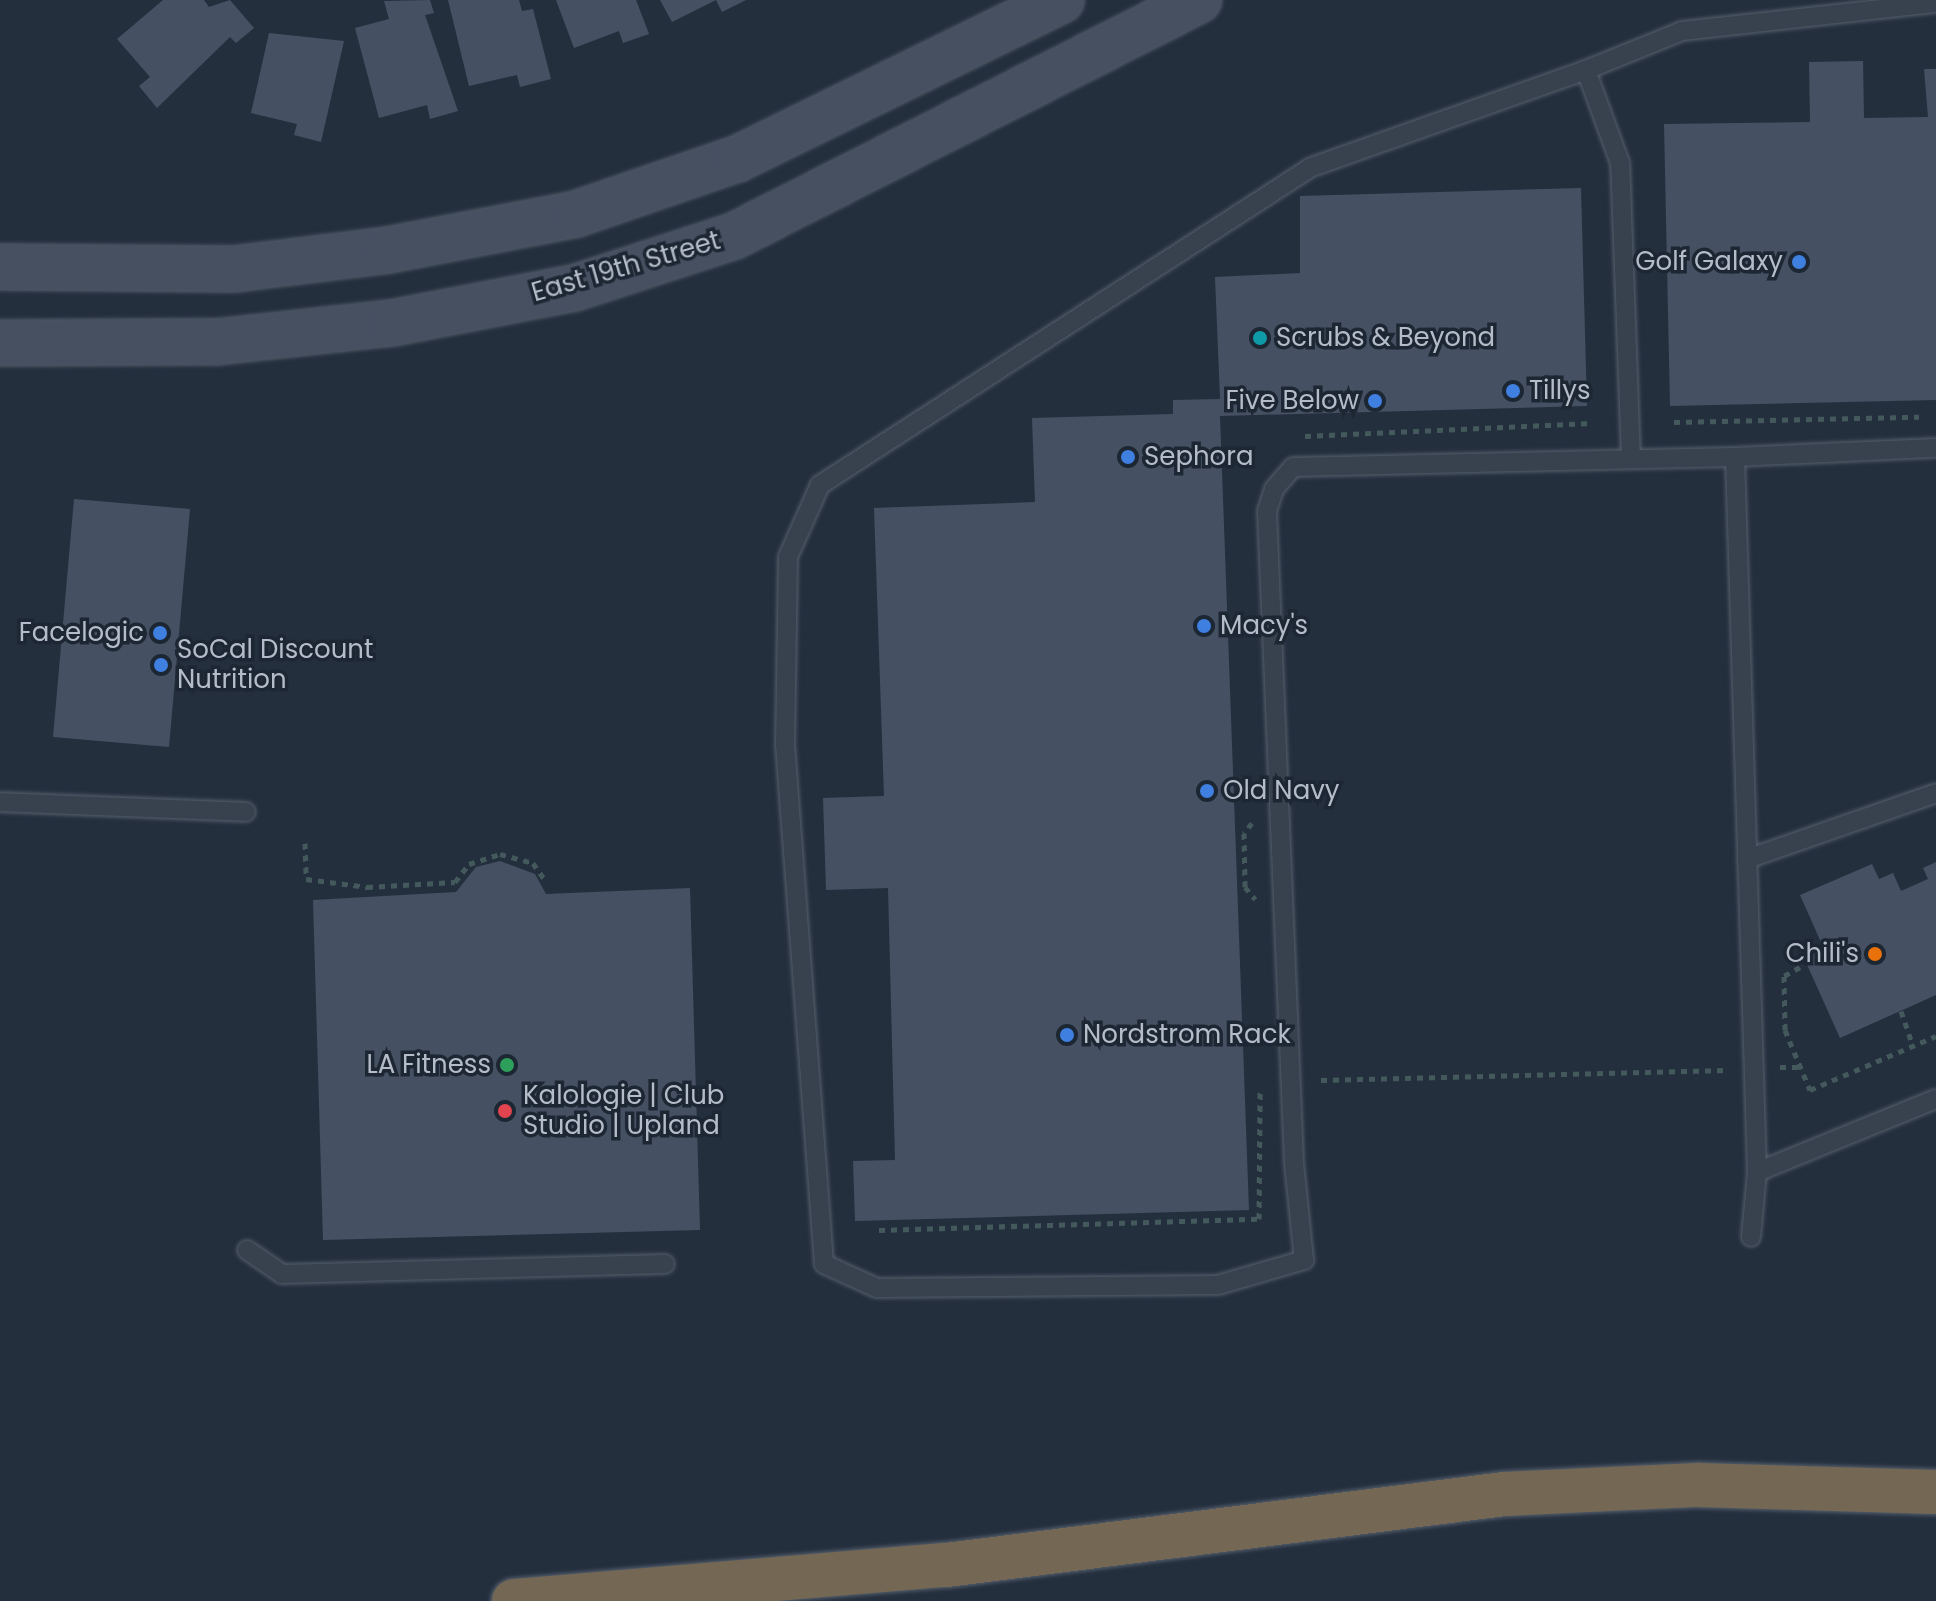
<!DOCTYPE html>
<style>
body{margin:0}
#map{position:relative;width:1936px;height:1601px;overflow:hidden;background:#242f3e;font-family:Poppins,sans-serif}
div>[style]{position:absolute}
.building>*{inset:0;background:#455162}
.path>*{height:5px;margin-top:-2.5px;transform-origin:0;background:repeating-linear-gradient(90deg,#44595c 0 6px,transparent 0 12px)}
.roads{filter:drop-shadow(0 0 2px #565f6c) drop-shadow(0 0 2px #565f6c)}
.lane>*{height:18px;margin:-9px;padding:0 9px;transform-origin:9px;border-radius:9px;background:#38414e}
.secondary>*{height:44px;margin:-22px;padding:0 22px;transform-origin:22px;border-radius:22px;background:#465061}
.highway>*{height:44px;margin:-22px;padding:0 22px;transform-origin:22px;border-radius:22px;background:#746855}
.dots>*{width:22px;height:22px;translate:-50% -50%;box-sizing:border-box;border:4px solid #1d2633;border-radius:50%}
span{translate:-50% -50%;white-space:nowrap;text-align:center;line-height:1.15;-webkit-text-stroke:7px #1d2633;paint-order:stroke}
.poi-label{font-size:26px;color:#b4bcc9}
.right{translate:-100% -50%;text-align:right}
.left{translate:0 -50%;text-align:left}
.street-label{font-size:26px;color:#b4bcc9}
</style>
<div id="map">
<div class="building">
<div style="clip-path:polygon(163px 0,204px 0,209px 7px,230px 0,254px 28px,236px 43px,230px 37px,157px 108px,139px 86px,150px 77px,117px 39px)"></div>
<div style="clip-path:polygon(430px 0,434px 13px,425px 15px,458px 111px,430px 119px,427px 105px,379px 118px,355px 28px,389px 19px,384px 1px)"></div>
<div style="clip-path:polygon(448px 0,519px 0,522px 11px,533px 9px,551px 79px,520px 87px,517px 75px,469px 86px)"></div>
<div style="clip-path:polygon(556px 0,636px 0,649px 34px,623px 43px,619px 31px,574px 48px)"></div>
<div style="clip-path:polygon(660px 0,746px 0,722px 12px,716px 0,672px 22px)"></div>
<div style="clip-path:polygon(269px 33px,344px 41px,321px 142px,294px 135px,297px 124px,251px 113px)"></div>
<div style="clip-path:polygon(1863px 61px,1864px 118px,1928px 117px,1924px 69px,1936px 69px,1936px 400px,1670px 406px,1664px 124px,1810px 122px,1809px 62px)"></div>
<div style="clip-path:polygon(1581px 188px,1587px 406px,1220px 416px,1249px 1210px,855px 1221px,853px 1161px,895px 1160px,888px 888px,826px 890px,823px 798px,884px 796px,874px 508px,1035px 502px,1032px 418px,1173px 414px,1173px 400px,1220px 399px,1215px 277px,1300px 273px,1300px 196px)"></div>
<div style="clip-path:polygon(74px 499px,190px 509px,169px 747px,53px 737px)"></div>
<div style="clip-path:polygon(500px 861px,535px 874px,546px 894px,690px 888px,700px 1230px,323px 1240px,313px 900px,456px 892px,476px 867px)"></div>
<div style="clip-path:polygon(1936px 862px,1936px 995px,1840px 1038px,1804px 958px,1824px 949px,1800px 895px,1872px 864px,1879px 879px,1893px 873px,1901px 891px,1928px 879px,1923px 868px)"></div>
</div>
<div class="path">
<div style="left:1674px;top:422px;width:245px;rotate:-1.2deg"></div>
<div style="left:1305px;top:436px;width:287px;rotate:-2.6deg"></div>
<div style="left:1252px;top:823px;width:13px;rotate:129deg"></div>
<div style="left:1244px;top:833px;width:54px;rotate:88.9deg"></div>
<div style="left:1245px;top:887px;width:16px;rotate:50deg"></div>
<div style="left:305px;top:843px;width:36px;rotate:88deg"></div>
<div style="left:306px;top:879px;width:62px;rotate:7.5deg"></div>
<div style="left:367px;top:887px;width:88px;rotate:-3.3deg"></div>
<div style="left:455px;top:882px;width:23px;rotate:-52deg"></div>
<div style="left:469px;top:864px;width:33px;rotate:-18deg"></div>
<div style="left:500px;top:854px;width:34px;rotate:15deg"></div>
<div style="left:533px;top:863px;width:19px;rotate:55deg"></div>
<div style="left:1800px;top:967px;width:18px;rotate:151deg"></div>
<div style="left:1784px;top:976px;width:54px;rotate:88.9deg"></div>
<div style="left:1785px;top:1030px;width:65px;rotate:67.4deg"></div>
<div style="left:1810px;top:1090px;width:137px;rotate:-23.2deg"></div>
<div style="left:1901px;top:1011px;width:37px;rotate:71deg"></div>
<div style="left:1780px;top:1067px;width:18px"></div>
<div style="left:1321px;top:1080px;width:407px;rotate:-1.4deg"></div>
<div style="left:879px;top:1230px;width:380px;rotate:-1.7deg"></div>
<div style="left:1259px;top:1219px;width:127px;rotate:-89.5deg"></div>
</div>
<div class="roads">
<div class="lane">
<div style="left:1586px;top:70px;width:104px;rotate:-22.1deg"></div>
<div style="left:1682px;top:31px;width:256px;rotate:-6.3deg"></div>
<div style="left:1735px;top:457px;width:715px;rotate:88.24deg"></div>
<div style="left:1757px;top:1172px;width:65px;rotate:95.3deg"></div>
<div style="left:1631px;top:459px;width:296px;rotate:-92.1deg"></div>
<div style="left:1620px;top:163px;width:99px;rotate:-110.1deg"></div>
<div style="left:1586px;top:70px;width:293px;rotate:160.5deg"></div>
<div style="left:1310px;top:168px;width:584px;rotate:147.1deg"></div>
<div style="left:820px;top:485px;width:79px;rotate:114deg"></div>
<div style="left:788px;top:557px;width:187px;rotate:90.9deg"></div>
<div style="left:785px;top:744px;width:521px;rotate:85.71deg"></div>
<div style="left:824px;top:1264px;width:58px;rotate:24.4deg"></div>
<div style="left:877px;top:1288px;width:341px;rotate:-0.5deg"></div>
<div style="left:1218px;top:1285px;width:90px;rotate:-16.2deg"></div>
<div style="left:1304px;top:1260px;width:98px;rotate:-95.9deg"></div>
<div style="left:1294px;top:1163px;width:653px;rotate:-92.37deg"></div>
<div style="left:1267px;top:511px;width:23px;rotate:-72deg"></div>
<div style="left:1274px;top:489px;width:29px;rotate:-49deg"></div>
<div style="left:1293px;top:467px;width:442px;rotate:-1.3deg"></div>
<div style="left:1735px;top:457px;width:201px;rotate:-2.6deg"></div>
<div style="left:0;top:802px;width:246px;rotate:2.3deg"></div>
<div style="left:1747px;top:859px;width:200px;rotate:-19.2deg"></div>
<div style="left:1757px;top:1172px;width:193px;rotate:-22.2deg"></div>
<div style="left:247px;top:1250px;width:42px;rotate:34.4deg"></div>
<div style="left:282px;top:1274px;width:383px;rotate:-1.5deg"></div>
</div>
<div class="secondary">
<div style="left:0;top:267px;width:234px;rotate:0.5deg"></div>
<div style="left:234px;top:269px;width:155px;rotate:-7deg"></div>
<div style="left:388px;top:250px;width:191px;rotate:-10.8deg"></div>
<div style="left:576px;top:214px;width:170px;rotate:-18.9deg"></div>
<div style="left:737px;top:159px;width:361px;rotate:-26.1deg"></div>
<div style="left:0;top:343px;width:216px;rotate:-0.3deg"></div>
<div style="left:216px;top:342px;width:177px;rotate:-6.2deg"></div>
<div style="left:392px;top:323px;width:185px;rotate:-10.9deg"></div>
<div style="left:574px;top:288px;width:168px;rotate:-18deg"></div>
<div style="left:734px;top:236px;width:521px;rotate:-26.91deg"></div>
</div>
<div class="highway">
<div style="left:514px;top:1601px;width:434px;rotate:-4.8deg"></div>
<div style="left:947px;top:1565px;width:562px;rotate:-7.26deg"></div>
<div style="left:1504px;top:1494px;width:194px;rotate:-2.7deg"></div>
<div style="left:1698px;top:1485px;width:238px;rotate:1.7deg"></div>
</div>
</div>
<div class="dots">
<div style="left:1799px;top:262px;background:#3f7fe0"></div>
<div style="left:1260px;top:338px;background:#0f9aa8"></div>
<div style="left:1513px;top:391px;background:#3f7fe0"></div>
<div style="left:1375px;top:401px;background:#3f7fe0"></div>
<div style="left:1128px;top:457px;background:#3f7fe0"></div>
<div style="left:1204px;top:626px;background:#3f7fe0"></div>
<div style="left:160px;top:633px;background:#3f7fe0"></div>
<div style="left:161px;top:665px;background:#3f7fe0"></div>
<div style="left:1207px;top:791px;background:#3f7fe0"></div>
<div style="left:1875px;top:954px;background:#e8710a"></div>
<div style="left:1067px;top:1035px;background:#3f7fe0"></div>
<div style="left:507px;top:1065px;background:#2e9e5b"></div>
<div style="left:505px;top:1111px;background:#e0444e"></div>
</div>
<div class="poi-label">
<span class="right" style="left:1783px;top:262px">Golf Galaxy</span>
<span class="left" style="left:1276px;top:338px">Scrubs &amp; Beyond</span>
<span class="left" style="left:1529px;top:391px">Tillys</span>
<span class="right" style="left:1359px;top:401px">Five Below</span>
<span class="left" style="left:1144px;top:457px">Sephora</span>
<span class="left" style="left:1220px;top:626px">Macy's</span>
<span class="right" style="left:144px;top:633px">Facelogic</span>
<span class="left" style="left:177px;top:665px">SoCal Discount<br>Nutrition</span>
<span class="left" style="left:1223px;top:791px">Old Navy</span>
<span class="right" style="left:1859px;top:954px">Chili's</span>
<span class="left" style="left:1083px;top:1035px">Nordstrom Rack</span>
<span class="right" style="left:491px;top:1065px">LA Fitness</span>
<span class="left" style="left:523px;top:1111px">Kalologie | Club<br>Studio | Upland</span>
</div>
<div class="street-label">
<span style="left:626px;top:267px;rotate:-16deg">East 19th Street</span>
</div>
</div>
